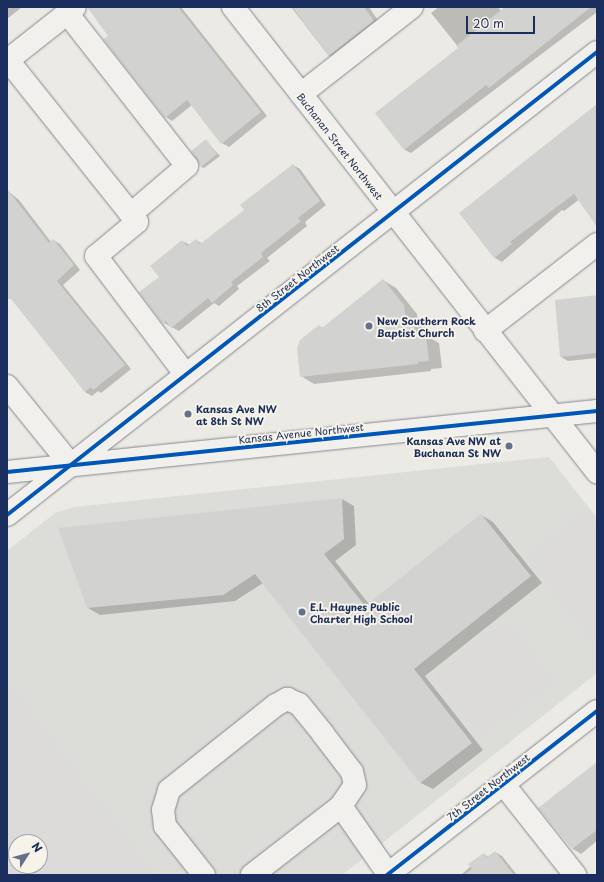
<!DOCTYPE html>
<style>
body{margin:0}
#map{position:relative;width:604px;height:882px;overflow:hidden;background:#ebeae5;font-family:"Playpen Sans",sans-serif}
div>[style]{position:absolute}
.built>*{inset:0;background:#dcdcd9}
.green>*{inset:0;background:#dcdbd9}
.shadow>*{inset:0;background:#0003}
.building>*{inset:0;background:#d2d2d0}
.roads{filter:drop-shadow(0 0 1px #85888f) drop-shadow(0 0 1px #85888f)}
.minor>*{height:22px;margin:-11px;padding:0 11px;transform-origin:11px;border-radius:11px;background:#f1f0ec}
.cycleway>*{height:4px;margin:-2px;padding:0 2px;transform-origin:2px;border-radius:2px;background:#0057b8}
.dots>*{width:11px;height:11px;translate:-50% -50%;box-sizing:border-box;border:2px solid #f7f3e8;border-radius:50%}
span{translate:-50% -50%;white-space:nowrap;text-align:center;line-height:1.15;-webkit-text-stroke:4px #f7f3e8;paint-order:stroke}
.street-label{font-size:10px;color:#1b2f5e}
.poi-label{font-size:10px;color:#1b2f5e;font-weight:700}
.left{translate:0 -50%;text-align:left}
.right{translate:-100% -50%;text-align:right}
.frame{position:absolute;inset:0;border:8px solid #1b2f5e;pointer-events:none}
.north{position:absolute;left:8px;top:834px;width:40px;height:40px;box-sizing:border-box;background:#f7f3e8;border:1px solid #9fa5b1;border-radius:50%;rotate:54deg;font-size:11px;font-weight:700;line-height:16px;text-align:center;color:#1b2f5e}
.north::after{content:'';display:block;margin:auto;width:14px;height:18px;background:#64708d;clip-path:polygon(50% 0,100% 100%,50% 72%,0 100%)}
.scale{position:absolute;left:466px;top:16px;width:69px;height:18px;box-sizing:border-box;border:2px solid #1b2f5e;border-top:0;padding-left:5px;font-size:12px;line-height:14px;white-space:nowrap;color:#1b2f5e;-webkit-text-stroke:3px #f7f3e8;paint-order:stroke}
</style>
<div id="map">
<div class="built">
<div style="clip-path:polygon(evenodd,549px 457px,597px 518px,597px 673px,342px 875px,7px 875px,7px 551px,55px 513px,74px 507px,549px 457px,16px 842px,40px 842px,40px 866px,16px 866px,16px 842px)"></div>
</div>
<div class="green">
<div style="clip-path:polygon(585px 512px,597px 527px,597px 647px,527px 558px)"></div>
<div style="clip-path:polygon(506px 620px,554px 680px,482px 736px,434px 676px)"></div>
<div style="clip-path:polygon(evenodd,7px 683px,156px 875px,7px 875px,7px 683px,16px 842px,40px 842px,40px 866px,16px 866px,16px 842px)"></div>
</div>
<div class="shadow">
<div style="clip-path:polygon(7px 7px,22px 7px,7px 19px)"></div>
<div style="clip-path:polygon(88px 7px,181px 7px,267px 116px,229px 147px,222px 143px,192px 105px,172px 121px,166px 117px)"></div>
<div style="clip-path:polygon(291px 7px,369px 7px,381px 25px,336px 60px,329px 56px)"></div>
<div style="clip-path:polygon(439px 7px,498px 7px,501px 11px,505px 7px,597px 7px,597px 12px,411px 153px,405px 150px,377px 113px,460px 49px,431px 13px)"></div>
<div style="clip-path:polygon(597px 106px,597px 186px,564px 211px,562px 210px,502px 262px,495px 258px,460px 213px)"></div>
<div style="clip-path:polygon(206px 141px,220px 156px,204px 168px,201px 167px)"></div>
<div style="clip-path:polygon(293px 165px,300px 169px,326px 205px,305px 222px,307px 226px,267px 258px,270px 261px,237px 286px,239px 289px,219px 306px,214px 303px,179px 331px,164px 323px,140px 292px,160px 277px,182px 241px,190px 245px,196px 240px,203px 244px,245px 210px)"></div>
<div style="clip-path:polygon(7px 190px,19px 200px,51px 242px,53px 240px,60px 244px,80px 270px,63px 285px,131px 369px,101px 393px,98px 391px,92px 396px,85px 392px,7px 291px)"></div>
<div style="clip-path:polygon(383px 280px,396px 288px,417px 314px,418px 322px,426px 326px,427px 336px,439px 343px,442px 368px,431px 369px,431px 371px,314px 384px,301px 376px,319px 326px,323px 328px)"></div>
<div style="clip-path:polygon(597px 296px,597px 358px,568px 361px,561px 357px)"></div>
<div style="clip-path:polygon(342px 499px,354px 506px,356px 545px,335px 561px,369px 604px,481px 515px,493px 522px,542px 583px,425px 676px,483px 750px,433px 789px,421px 783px,263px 583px,235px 601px,100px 615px,88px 608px,60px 529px)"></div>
<div style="clip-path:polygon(597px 763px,597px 841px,581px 854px,573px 849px,540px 809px)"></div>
<div style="clip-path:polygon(495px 852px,502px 856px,517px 875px,461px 875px,484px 854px,489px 857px)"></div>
</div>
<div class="building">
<div style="clip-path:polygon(87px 7px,178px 7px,261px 112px,221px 144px,187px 100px,165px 118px,103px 39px,108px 36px)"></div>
<div style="clip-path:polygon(292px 7px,364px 7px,374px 21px,329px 56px)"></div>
<div style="clip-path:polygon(505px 7px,591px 7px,489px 88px,486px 85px,404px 150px,375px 113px,458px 48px,456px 46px)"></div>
<div style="clip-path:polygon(597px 104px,597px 227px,574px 194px,510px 242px,512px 244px,494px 258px,459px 213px)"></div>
<div style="clip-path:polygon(206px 139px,217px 154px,201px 167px,191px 151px)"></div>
<div style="clip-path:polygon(293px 164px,320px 201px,298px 218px,301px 221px,261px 253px,263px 257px,231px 282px,233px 285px,212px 303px,208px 298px,171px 328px,166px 321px,163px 324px,139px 292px,159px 277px,150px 266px,182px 240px,187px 246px,196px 239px,200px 244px,244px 210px,240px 205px)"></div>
<div style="clip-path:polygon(7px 189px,49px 243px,53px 239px,74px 265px,57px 281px,125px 365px,93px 390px,91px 387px,85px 392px,11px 299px,7px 299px)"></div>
<div style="clip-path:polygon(383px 279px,404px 305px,406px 319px,413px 318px,415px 336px,426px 335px,429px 361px,418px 362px,418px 364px,300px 377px,297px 348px,300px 340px,319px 325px,322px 328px)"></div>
<div style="clip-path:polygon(597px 295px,597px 353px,560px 357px,555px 300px)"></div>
<div style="clip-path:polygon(342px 498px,344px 539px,324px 554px,365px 606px,481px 514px,531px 576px,414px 669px,472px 743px,420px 783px,255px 574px,223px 595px,87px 608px,58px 528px)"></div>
<div style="clip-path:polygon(597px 762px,597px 830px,572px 849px,538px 808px)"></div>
<div style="clip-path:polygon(495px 851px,514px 875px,464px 875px,472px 869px,468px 864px,484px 853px,487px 857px)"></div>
</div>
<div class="roads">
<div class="minor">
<div style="left:233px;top:7px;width:591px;rotate:51.95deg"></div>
<div style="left:67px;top:13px;width:194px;rotate:51.9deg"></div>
<div style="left:187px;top:166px;width:74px;rotate:139.4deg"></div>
<div style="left:7px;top:59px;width:208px;rotate:51.4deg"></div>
<div style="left:137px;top:222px;width:53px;rotate:140.3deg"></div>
<div style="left:96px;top:256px;width:149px;rotate:52.9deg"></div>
<div style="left:8px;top:60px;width:85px;rotate:-38.3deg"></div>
<div style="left:301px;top:94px;width:141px;rotate:-38.1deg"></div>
<div style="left:485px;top:331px;width:142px;rotate:-37.8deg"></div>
<div style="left:7px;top:386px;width:102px;rotate:51deg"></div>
<div style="left:7px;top:472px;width:593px;rotate:-5.9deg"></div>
<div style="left:7px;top:515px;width:750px;rotate:-38.12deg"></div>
<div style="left:504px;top:785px;width:115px;rotate:51.7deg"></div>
<div style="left:341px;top:806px;width:84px;rotate:55.2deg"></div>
<div style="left:204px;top:875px;width:63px;rotate:-128.5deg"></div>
<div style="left:165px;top:826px;width:16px;rotate:-97deg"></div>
<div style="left:163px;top:810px;width:21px;rotate:-73deg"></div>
<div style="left:169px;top:790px;width:137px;rotate:-38.5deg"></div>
<div style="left:276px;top:705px;width:13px;rotate:-29deg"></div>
<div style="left:287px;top:699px;width:13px;rotate:23deg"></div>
<div style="left:299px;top:704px;width:38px;rotate:51deg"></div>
<div style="left:323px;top:734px;width:48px;rotate:52.7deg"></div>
<div style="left:352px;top:772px;width:13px;rotate:77deg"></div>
<div style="left:355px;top:785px;width:25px;rotate:124deg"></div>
<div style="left:341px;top:806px;width:113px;rotate:142.2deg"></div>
<div style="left:387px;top:875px;width:266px;rotate:-38deg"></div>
</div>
</div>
<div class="cycleway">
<div style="left:7px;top:472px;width:593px;rotate:-5.9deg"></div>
<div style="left:7px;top:515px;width:750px;rotate:-38.12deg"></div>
<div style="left:387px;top:875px;width:266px;rotate:-38deg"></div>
</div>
<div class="dots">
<div style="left:369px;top:326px;background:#64708d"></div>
<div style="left:188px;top:414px;background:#64708d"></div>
<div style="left:509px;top:446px;background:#64708d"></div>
<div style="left:302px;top:612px;background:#64708d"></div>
</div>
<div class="street-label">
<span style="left:340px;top:146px;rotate:52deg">Buchanan Street Northwest</span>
<span style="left:297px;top:278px;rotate:-38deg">8th Street Northwest</span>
<span style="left:301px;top:433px;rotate:-6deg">Kansas Avenue Northwest</span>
<span style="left:488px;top:787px;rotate:-38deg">7th Street Northwest</span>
</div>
<div class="poi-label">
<span class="left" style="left:377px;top:326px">New Southern Rock<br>Baptist Church</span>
<span class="left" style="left:196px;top:414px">Kansas Ave NW<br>at 8th St NW</span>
<span class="right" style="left:501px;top:446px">Kansas Ave NW at<br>Buchanan St NW</span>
<span class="left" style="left:310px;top:612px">E.L. Haynes Public<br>Charter High School</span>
</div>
<div class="frame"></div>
<div class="north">N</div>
<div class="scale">20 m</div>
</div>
